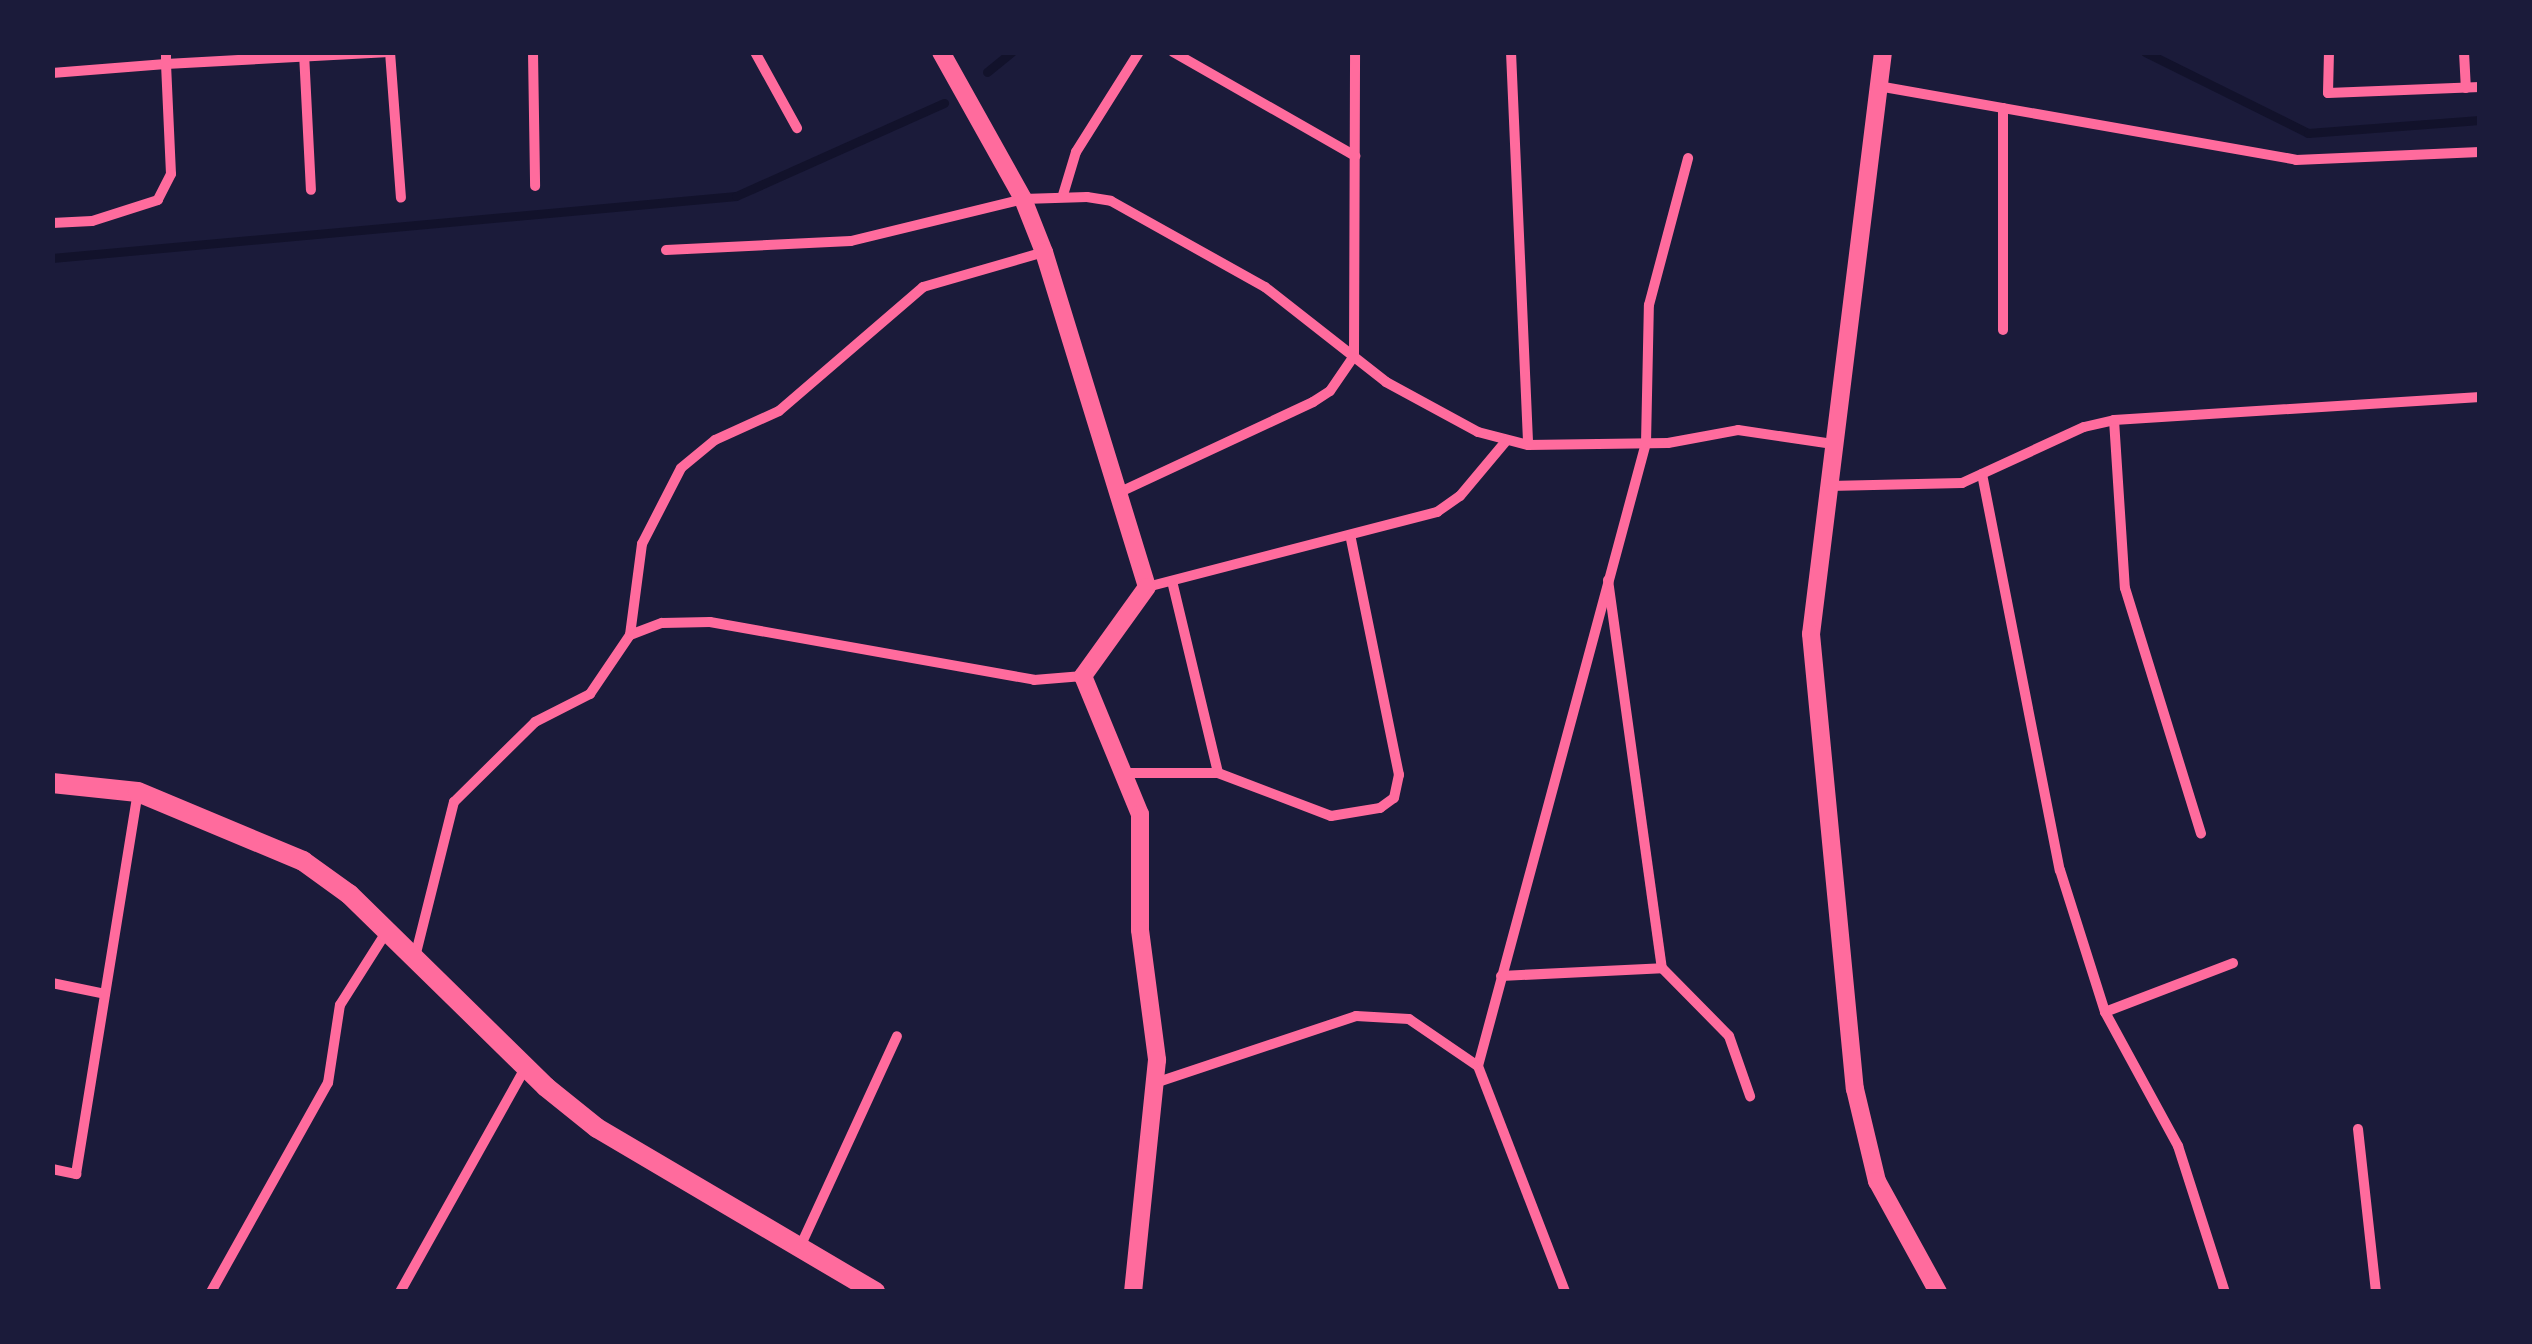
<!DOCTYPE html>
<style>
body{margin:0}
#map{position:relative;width:2532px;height:1344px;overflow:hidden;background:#1b1b3a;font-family:Inter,sans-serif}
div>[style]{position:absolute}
.stream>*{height:9px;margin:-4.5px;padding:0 4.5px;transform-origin:4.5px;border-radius:4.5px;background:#12122b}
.minor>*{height:10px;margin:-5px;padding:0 5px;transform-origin:5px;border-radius:5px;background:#ff6b9d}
.tertiary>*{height:18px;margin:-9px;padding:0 9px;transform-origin:9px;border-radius:9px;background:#ff6b9d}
.secondary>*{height:20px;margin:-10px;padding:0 10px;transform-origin:10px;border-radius:10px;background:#ff6b9d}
span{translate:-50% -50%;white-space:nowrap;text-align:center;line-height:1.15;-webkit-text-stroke:8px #1b1b3a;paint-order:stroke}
.frame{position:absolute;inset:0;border:55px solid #1b1b3a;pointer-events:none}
</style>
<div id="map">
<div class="stream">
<div style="left:2145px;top:52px;width:182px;rotate:26.4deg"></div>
<div style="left:2308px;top:133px;width:172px;rotate:-4.3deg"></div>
<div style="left:987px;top:72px;width:32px;rotate:-39deg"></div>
<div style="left:52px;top:258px;width:687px;rotate:-5.18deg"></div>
<div style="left:736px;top:196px;width:228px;rotate:-24.1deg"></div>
</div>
<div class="minor">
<div style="left:166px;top:52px;width:12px;rotate:90deg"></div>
<div style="left:166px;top:64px;width:219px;rotate:-3.1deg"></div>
<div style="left:390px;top:52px;width:146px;rotate:85.7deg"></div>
<div style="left:533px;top:52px;width:134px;rotate:89.1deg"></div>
<div style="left:755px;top:52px;width:87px;rotate:61.1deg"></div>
<div style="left:1173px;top:52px;width:210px;rotate:29.7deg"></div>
<div style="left:1511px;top:52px;width:393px;rotate:87.5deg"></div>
<div style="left:2329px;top:52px;width:41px;rotate:91.4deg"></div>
<div style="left:2328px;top:93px;width:152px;rotate:-2.3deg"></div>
<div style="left:2464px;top:52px;width:36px;rotate:87deg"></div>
<div style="left:304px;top:53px;width:137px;rotate:87.1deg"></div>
<div style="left:52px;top:73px;width:114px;rotate:-4.5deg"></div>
<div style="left:166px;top:64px;width:110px;rotate:87.4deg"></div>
<div style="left:171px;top:174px;width:29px;rotate:117deg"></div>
<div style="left:158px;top:200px;width:69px;rotate:162.3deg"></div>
<div style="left:92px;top:221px;width:40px;rotate:177.1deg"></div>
<div style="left:1878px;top:86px;width:424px;rotate:10deg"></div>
<div style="left:2296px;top:160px;width:184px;rotate:-2.5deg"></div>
<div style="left:2003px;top:108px;width:222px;rotate:90deg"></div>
<div style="left:1063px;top:195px;width:45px;rotate:-73.2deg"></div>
<div style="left:1076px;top:152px;width:118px;rotate:-57.8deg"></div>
<div style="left:666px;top:250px;width:185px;rotate:-2.8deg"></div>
<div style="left:851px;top:241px;width:177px;rotate:-13.7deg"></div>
<div style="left:1023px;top:199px;width:64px;rotate:-1.8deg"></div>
<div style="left:1087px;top:197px;width:24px;rotate:9deg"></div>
<div style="left:1111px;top:201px;width:176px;rotate:29.2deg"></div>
<div style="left:1265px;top:287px;width:154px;rotate:38.1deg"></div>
<div style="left:1386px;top:382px;width:105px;rotate:28.5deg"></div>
<div style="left:1478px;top:432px;width:52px;rotate:14.6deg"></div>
<div style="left:1528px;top:445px;width:140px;rotate:-0.8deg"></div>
<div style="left:1668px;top:443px;width:71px;rotate:-10.5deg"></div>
<div style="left:1738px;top:430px;width:96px;rotate:8.4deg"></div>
<div style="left:2114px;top:420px;width:168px;rotate:86.3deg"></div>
<div style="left:2125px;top:588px;width:257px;rotate:72.8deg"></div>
<div style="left:1982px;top:474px;width:404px;rotate:78.9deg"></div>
<div style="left:2060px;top:870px;width:149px;rotate:72.4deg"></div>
<div style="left:2105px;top:1012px;width:153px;rotate:61.4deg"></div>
<div style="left:2178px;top:1146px;width:153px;rotate:72.2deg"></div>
<div style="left:1829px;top:486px;width:133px;rotate:-1.3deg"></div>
<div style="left:1962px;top:483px;width:134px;rotate:-24.7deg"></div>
<div style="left:2084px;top:427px;width:31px;rotate:-13deg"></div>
<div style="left:2114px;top:420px;width:367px;rotate:-3.6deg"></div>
<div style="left:1118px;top:493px;width:215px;rotate:-25deg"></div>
<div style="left:1313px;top:402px;width:20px;rotate:-33deg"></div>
<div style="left:1330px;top:391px;width:42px;rotate:-55.6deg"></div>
<div style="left:1354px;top:356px;width:304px;rotate:-89.8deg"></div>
<div style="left:1608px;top:580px;width:392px;rotate:82.1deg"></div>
<div style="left:1172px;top:581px;width:197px;rotate:76.5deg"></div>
<div style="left:1147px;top:587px;width:300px;rotate:-14.5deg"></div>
<div style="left:1437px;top:512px;width:28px;rotate:-35deg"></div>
<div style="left:1460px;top:496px;width:73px;rotate:-50deg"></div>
<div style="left:630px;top:635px;width:92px;rotate:-82.5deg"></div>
<div style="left:642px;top:544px;width:85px;rotate:-62.8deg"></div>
<div style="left:681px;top:468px;width:44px;rotate:-39.5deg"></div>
<div style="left:715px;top:440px;width:70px;rotate:-24.4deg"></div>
<div style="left:779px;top:411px;width:190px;rotate:-40.7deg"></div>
<div style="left:923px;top:287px;width:126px;rotate:-16.1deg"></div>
<div style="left:1123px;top:773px;width:95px"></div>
<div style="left:1218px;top:773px;width:121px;rotate:20.8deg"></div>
<div style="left:1331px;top:816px;width:50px;rotate:-9.3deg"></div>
<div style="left:1380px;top:808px;width:17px;rotate:-36deg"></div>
<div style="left:1394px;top:798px;width:24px;rotate:-78deg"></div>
<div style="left:1399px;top:775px;width:245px;rotate:-101.5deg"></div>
<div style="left:415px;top:957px;width:160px;rotate:-75.9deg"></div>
<div style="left:454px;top:802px;width:114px;rotate:-44.6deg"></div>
<div style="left:535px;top:722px;width:62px;rotate:-27deg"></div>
<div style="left:590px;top:694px;width:71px;rotate:-55.9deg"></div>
<div style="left:630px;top:635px;width:34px;rotate:-21deg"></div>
<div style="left:662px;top:623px;width:48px;rotate:-1.2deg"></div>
<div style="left:710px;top:622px;width:329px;rotate:10.1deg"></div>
<div style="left:1034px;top:680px;width:49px;rotate:-4.7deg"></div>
<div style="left:1501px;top:976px;width:161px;rotate:-2.8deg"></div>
<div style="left:1662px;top:968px;width:95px;rotate:45.4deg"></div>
<div style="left:1729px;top:1036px;width:64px;rotate:70.7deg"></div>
<div style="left:52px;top:983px;width:54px;rotate:11.7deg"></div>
<div style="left:2105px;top:1012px;width:137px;rotate:-20.9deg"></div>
<div style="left:1478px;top:1066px;width:645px;rotate:-74.91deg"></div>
<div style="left:1646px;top:443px;width:138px;rotate:-88.8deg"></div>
<div style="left:1649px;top:305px;width:152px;rotate:-75.1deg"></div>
<div style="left:1155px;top:1083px;width:212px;rotate:-18.4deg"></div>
<div style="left:1356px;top:1016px;width:53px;rotate:3.2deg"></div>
<div style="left:1409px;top:1019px;width:83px;rotate:34.3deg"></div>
<div style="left:1478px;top:1066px;width:242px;rotate:68.9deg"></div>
<div style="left:2358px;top:1129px;width:164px;rotate:83.7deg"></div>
<div style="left:52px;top:1169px;width:25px;rotate:12deg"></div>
<div style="left:76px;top:1174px;width:386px;rotate:-80.8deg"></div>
<div style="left:800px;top:1247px;width:232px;rotate:-65.3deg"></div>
<div style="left:211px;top:1292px;width:240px;rotate:-60.8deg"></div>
<div style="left:328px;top:1083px;width:79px;rotate:-81.3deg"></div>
<div style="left:340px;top:1005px;width:88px;rotate:-57.6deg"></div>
<div style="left:400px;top:1292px;width:258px;rotate:-60.8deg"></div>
</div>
<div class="tertiary">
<div style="left:941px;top:52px;width:168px;rotate:60.8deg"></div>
<div style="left:1023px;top:199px;width:57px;rotate:68.4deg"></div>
<div style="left:1044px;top:252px;width:350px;rotate:72.9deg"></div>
<div style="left:1147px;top:587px;width:110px;rotate:125.7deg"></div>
<div style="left:1083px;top:676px;width:149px;rotate:67.6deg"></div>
<div style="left:1140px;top:814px;width:116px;rotate:90deg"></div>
<div style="left:1140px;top:930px;width:131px;rotate:82.5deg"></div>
<div style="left:1157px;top:1060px;width:233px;rotate:95.9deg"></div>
<div style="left:1883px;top:52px;width:586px;rotate:97.05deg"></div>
<div style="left:1811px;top:634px;width:457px;rotate:84.5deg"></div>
<div style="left:1855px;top:1089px;width:95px;rotate:76.6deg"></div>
<div style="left:1877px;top:1181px;width:127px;rotate:61.2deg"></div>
</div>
<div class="secondary">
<div style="left:52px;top:783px;width:86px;rotate:6deg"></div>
<div style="left:138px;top:792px;width:179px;rotate:22.7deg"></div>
<div style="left:303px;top:861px;width:57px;rotate:35.7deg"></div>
<div style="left:349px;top:894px;width:276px;rotate:44.4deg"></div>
<div style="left:546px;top:1087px;width:65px;rotate:38.8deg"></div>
<div style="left:597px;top:1128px;width:323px;rotate:30.5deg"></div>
</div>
<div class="frame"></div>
</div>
